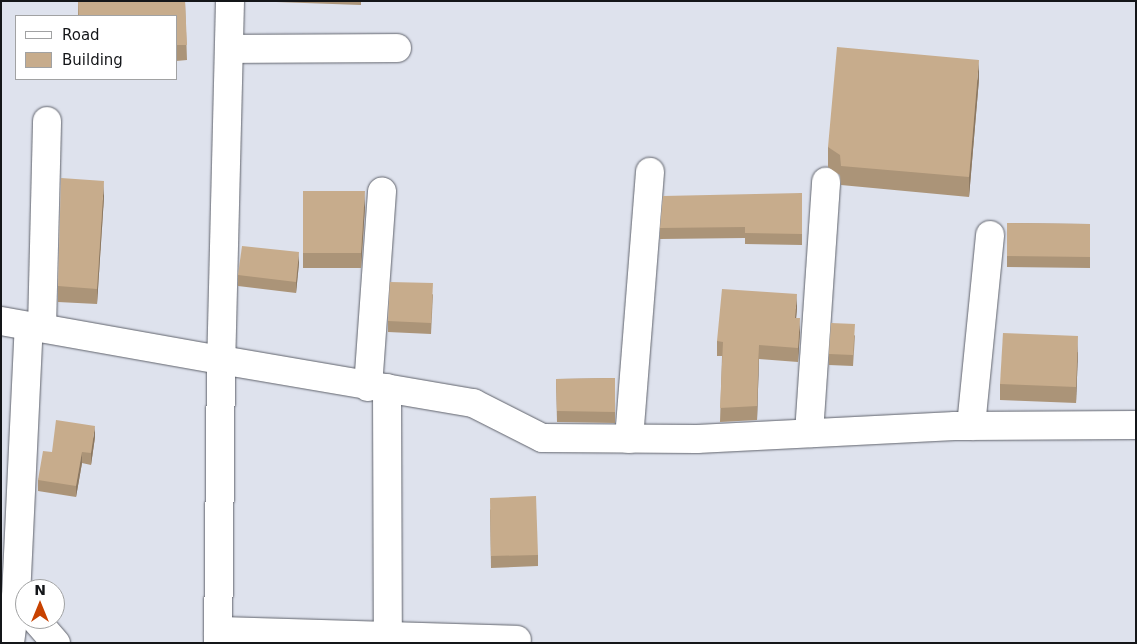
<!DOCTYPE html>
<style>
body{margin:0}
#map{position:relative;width:1137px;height:644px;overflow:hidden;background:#dee2ed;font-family:"DejaVu Sans",sans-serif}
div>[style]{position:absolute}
.roads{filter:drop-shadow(0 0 1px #60636c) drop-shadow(0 0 1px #60636c)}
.street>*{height:28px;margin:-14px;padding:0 14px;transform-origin:14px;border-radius:14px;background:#fff}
.wall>*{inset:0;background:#ab9478}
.shaded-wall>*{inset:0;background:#8b7862}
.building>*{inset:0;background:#c7ac8c}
span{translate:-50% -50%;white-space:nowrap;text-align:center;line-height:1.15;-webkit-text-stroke:4px #fff;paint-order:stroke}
.frame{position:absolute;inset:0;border:2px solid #141619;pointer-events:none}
.legend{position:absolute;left:15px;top:15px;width:162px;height:65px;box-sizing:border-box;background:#fff;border:1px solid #a1a2a3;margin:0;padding:6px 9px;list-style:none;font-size:15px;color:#141619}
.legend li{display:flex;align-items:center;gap:10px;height:25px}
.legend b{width:25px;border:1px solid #a1a2a3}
.north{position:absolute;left:15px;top:579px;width:50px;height:50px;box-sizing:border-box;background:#fff;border:1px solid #a1a2a3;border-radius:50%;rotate:0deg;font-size:14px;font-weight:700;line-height:20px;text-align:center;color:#141619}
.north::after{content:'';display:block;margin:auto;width:18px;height:22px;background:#c84200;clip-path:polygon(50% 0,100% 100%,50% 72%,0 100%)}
</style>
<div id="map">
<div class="roads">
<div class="street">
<div style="left:230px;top:1px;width:359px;rotate:91.4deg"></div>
<div style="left:221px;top:360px;width:256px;rotate:9.7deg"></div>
<div style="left:473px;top:403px;width:77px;rotate:26.9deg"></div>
<div style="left:542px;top:438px;width:155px;rotate:0.4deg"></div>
<div style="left:697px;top:439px;width:258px;rotate:-2.9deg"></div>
<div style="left:955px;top:426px;width:181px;rotate:-0.3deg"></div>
<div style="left:229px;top:49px;width:168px;rotate:-0.3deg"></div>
<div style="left:1px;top:321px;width:223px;rotate:10.1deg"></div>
<div style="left:221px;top:360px;width:283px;rotate:90.6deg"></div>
<div style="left:42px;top:328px;width:207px;rotate:-88.6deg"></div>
<div style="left:368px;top:387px;width:196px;rotate:-85.9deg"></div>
<div style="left:387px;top:388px;width:248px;rotate:89.8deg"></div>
<div style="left:971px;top:426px;width:192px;rotate:-84.3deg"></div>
<div style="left:809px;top:433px;width:252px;rotate:-86.1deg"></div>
<div style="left:629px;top:439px;width:268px;rotate:-85.5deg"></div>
<div style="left:35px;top:619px;width:32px;rotate:49deg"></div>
<div style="left:218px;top:631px;width:299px;rotate:1.7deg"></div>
<div style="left:10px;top:643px;width:46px;rotate:-82.6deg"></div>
<div style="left:16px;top:597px;width:271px;rotate:-87.3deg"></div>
</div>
</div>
<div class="wall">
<div style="clip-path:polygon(78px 1px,185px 1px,187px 60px,176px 61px,176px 16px,78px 16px)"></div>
<div style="clip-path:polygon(248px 1px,361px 1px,361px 5px)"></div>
<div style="clip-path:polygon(979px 79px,969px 197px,841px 185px,840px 175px,828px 167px,828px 147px)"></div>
<div style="clip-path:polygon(303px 191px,365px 207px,361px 268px,303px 268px)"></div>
<div style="clip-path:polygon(802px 193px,802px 245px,745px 244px,745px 238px,660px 239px,660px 228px)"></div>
<div style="clip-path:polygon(104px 197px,97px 304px,58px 302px,58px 286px)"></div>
<div style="clip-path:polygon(1007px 223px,1090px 224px,1090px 268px,1007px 267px)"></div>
<div style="clip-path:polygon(299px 263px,296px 293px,238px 286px,238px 275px)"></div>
<div style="clip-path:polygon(433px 294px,431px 334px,388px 332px,388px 321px)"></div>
<div style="clip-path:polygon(797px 308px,796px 318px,800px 332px,798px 362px,759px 359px,757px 420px,720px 422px,722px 356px,717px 356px,717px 341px)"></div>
<div style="clip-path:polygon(855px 335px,853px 366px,829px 365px,829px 354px)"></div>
<div style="clip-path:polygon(1078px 352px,1076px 403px,1000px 400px,1000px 384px)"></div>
<div style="clip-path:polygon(615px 378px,615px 423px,557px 422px,556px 379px)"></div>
<div style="clip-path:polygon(95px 437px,91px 465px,82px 463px,76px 497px,38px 491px,38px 480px,52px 452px)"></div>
<div style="clip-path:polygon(490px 509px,538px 555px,538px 566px,491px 568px)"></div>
</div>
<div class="shaded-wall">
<div style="clip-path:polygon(979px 60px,979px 79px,969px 197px,969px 177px)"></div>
<div style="clip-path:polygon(104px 181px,104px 197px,97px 304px,97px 289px)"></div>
<div style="clip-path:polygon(365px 191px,365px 207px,361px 268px,361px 253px)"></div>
<div style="clip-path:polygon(299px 252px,299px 263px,296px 293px,296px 282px)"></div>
<div style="clip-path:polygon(797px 294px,797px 308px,795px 332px,795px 318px)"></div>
<div style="clip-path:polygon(800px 318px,800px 332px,798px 362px,798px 348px)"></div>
<div style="clip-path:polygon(1078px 336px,1078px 352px,1076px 403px,1076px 387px)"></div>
<div style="clip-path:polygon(759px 345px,759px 359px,757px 420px,757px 406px)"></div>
<div style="clip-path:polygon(95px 426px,95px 437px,91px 465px,91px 453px)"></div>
<div style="clip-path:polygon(82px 452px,82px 463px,76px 497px,76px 486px)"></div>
</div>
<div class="building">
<div style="clip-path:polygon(78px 1px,185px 1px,187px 45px,176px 45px,176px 16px,79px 16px)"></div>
<div style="clip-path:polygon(837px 47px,979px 60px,969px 177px,841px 166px,840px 155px,828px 147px)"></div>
<div style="clip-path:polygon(61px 178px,104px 181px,97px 289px,58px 286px)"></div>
<div style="clip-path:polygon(303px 191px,365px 191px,361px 253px,303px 253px)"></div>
<div style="clip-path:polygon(802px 193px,802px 234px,745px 233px,745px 227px,660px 228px,663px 196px)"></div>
<div style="clip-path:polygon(1007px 223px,1090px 224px,1090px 257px,1007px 256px)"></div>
<div style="clip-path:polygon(242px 246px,299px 252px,296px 282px,238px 275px)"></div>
<div style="clip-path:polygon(390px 282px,433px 283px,431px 323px,388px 321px)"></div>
<div style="clip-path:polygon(722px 289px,797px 294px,795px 318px,800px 318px,798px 348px,759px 345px,757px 406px,720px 408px,723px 342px,717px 341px)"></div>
<div style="clip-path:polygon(831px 323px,855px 324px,853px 355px,829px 354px)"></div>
<div style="clip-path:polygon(1003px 333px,1078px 336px,1076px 387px,1000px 384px)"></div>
<div style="clip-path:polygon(615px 378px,615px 412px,557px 411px,556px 379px)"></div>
<div style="clip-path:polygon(56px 420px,95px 426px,91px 453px,82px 452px,76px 486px,38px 480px,43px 451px,52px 452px)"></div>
<div style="clip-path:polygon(536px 496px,538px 555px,491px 556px,490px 498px)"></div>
</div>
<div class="frame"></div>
<ul class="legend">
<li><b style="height:6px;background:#fff"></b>Road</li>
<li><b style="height:14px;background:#c7ac8c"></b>Building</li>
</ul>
<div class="north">N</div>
</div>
